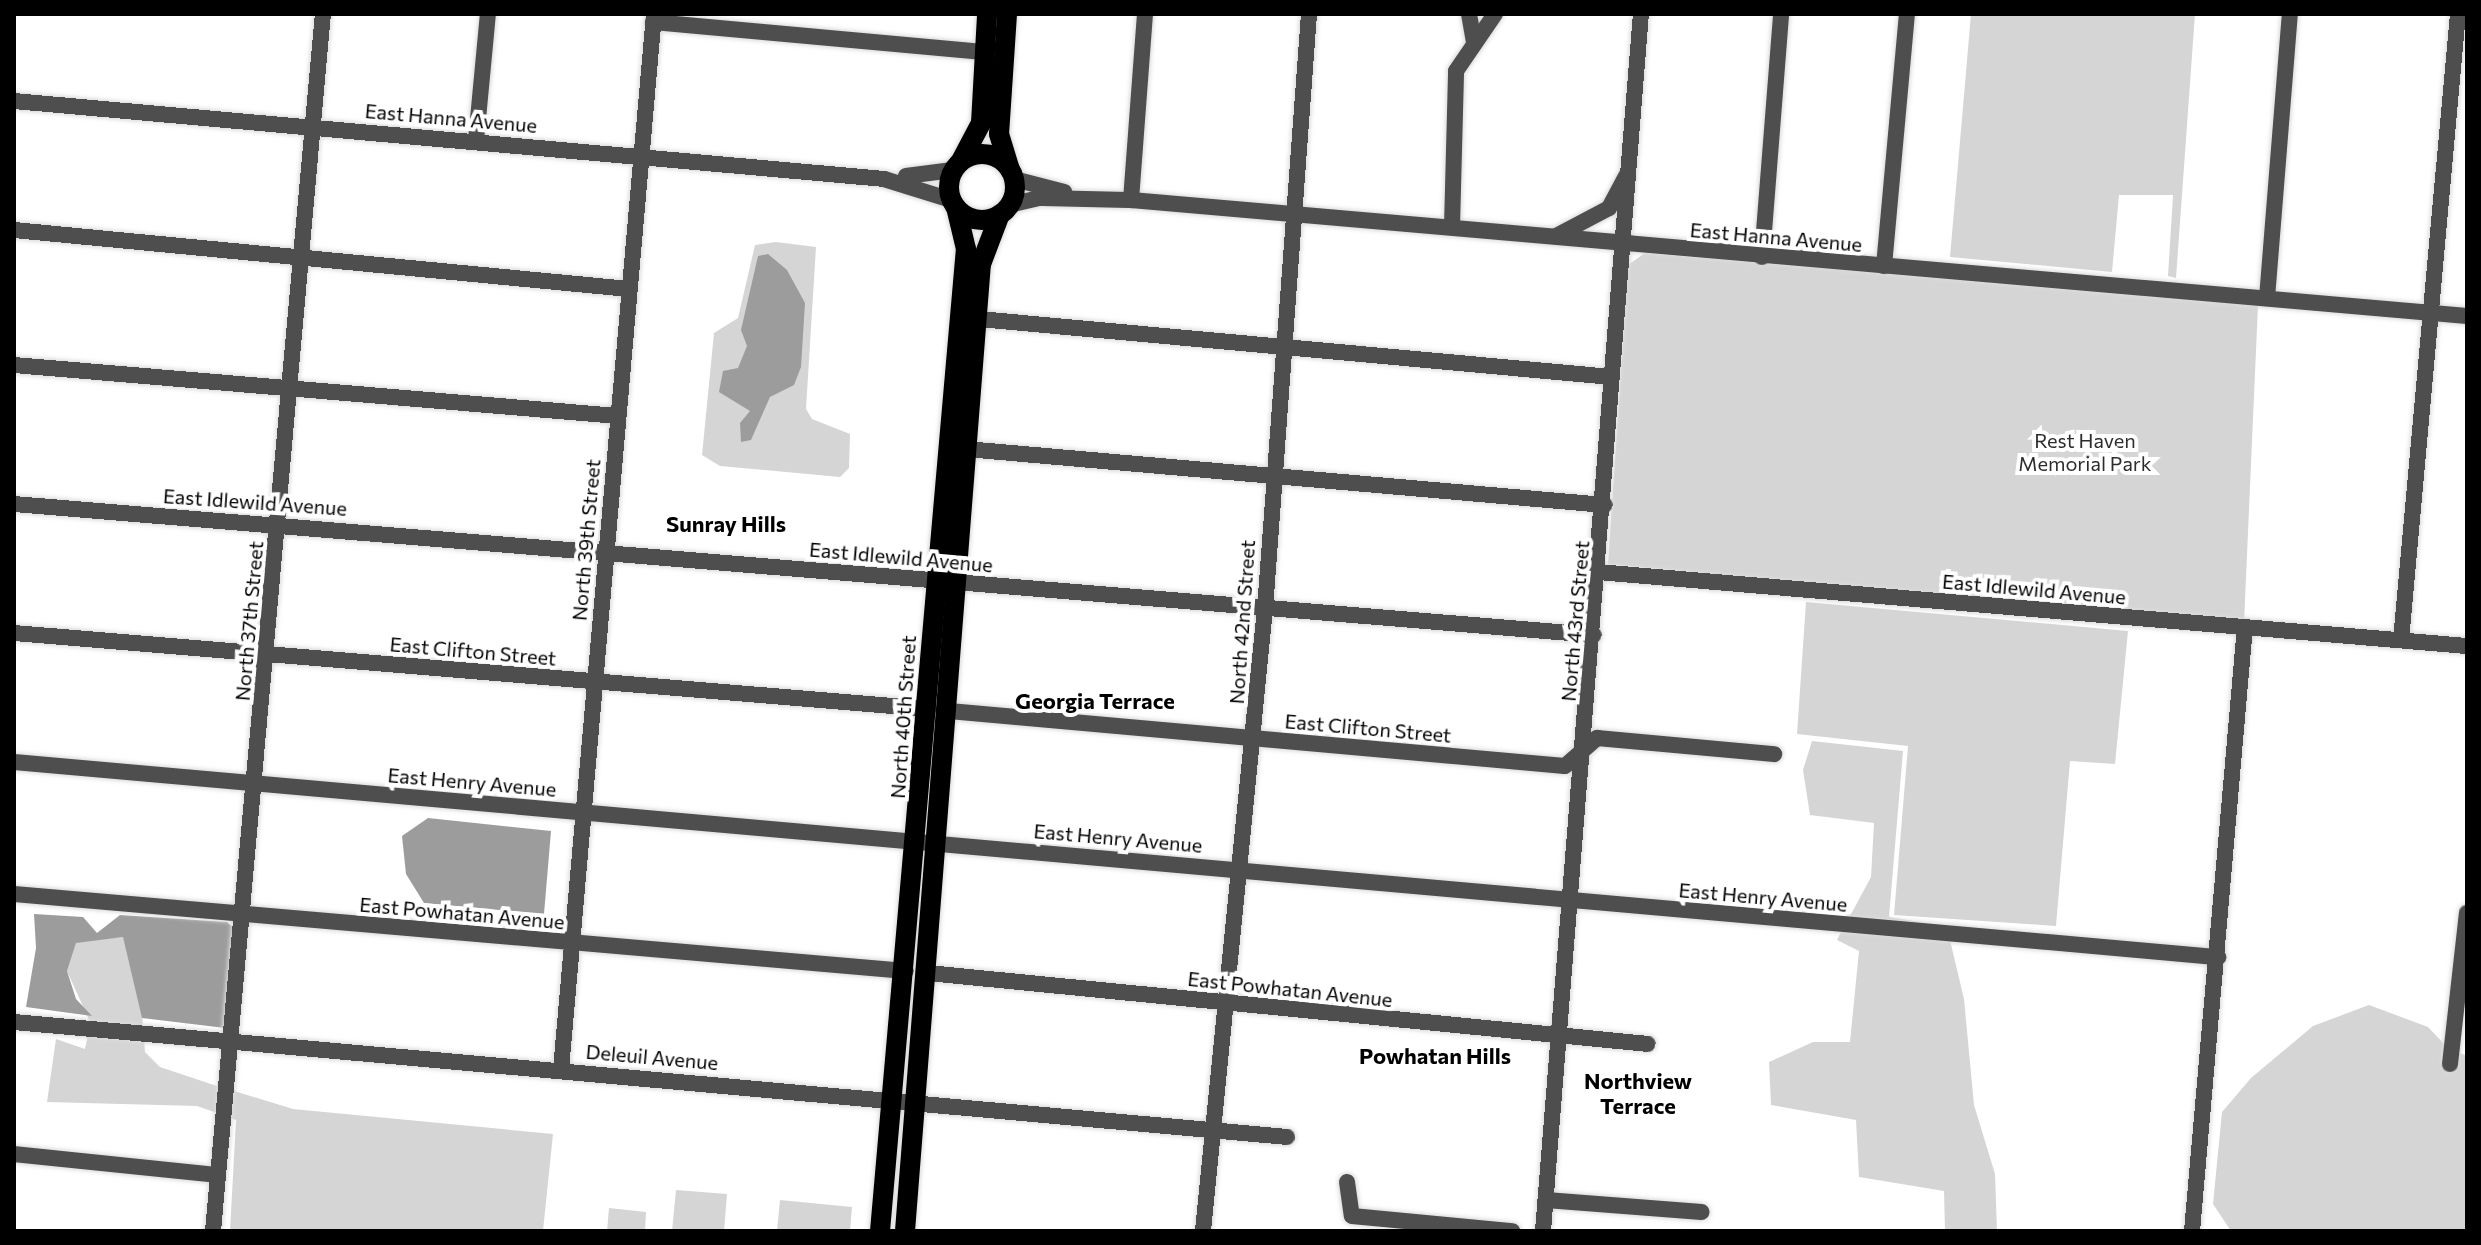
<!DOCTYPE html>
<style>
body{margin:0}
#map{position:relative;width:2481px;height:1245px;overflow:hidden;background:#fff;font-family:Commissioner,sans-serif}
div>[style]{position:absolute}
.green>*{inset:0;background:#d5d5d5}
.water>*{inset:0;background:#9c9c9c}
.roads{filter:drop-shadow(0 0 2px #dbdbdb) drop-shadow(0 0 2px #dbdbdb)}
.minor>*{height:16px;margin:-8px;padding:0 8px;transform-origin:8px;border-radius:8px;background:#4e4e4e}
.major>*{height:20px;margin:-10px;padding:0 10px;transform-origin:10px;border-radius:10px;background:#000}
.major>.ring{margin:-10px;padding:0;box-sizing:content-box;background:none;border:20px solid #000;border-radius:50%}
span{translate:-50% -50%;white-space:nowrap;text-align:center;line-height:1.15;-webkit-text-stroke:8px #fff;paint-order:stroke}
.street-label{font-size:20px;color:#000}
.park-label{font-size:20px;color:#2c2c2c}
.neighbourhood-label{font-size:22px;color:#000;font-weight:700}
.frame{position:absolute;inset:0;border:16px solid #000;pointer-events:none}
</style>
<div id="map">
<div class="green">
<div style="clip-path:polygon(1971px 14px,2195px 14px,2176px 278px,2168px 276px,2173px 195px,2119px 195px,2112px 272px,1950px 257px)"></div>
<div style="clip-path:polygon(776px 242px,816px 247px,806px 409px,812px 419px,850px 434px,849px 468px,840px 477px,720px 466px,702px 455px,714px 333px,738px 318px,755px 245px)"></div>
<div style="clip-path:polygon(1645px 253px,2258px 305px,2244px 623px,1608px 564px,1628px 265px)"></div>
<div style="clip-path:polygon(1806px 602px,2128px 631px,2115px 764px,2070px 761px,2056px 926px,1894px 915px,1908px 746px,1797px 734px)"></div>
<div style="clip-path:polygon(1812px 741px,1903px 751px,1889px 917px,1951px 927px,1849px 918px,1871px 877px,1874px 823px,1810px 815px,1803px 770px)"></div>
<div style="clip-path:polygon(1842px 930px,1950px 940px,1964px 999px,1974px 1105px,1995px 1174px,1997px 1231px,1945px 1231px,1944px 1191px,1859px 1177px,1856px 1120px,1771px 1105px,1769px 1062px,1813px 1042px,1850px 1042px,1859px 951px,1837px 940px)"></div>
<div style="clip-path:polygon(123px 937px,139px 983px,143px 1026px,90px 1022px,67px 971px,76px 942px)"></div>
<div style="clip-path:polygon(2369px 1005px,2428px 1027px,2446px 1046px,2445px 1070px,2455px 1070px,2457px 1052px,2465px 1055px,2467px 1231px,2231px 1231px,2213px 1204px,2222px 1112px,2251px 1078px,2313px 1026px)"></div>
<div style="clip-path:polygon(88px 1035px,144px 1039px,145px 1052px,160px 1067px,220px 1087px,217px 1113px,197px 1106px,47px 1102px,56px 1039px,85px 1049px)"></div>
<div style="clip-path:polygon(231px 1090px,293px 1109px,553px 1134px,543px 1231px,230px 1231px,236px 1120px,228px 1117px)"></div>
<div style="clip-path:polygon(676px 1190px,727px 1194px,724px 1231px,672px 1231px)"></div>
<div style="clip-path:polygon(780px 1200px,852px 1207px,850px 1231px,777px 1231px)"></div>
<div style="clip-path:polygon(609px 1208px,646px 1212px,645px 1231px,607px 1231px)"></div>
</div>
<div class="water">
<div style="clip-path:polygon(768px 254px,787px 270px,805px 303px,801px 367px,794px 385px,770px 397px,751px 440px,741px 442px,740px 423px,750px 411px,719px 392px,723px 371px,738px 368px,747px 346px,741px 330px,758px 256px)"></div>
<div style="clip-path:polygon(428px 818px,551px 831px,544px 914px,424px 903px,406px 874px,402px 836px)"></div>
<div style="clip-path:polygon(34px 914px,83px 917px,97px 933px,120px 915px,227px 922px,234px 928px,225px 1028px,142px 1018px,123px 937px,76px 943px,67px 971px,76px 999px,92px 1016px,26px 1007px,36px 948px)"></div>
</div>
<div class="roads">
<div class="minor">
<div style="left:1469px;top:14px;width:29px;rotate:80deg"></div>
<div style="left:653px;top:22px;width:332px;rotate:5.2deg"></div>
<div style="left:14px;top:101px;width:873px;rotate:5.12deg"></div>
<div style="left:884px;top:179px;width:70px;rotate:17.4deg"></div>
<div style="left:476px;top:140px;width:127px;rotate:-84.6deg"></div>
<div style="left:906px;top:176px;width:47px;rotate:-7.3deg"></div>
<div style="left:1014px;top:179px;width:52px;rotate:14.6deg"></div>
<div style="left:1131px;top:200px;width:187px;rotate:-85.7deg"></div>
<div style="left:1009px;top:205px;width:32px;rotate:-13deg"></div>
<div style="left:1040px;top:198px;width:91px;rotate:1.3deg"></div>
<div style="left:1131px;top:200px;width:1341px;rotate:4.96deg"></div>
<div style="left:1452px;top:227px;width:156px;rotate:-88.5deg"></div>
<div style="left:1456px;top:71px;width:69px;rotate:-55.6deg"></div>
<div style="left:14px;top:230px;width:618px;rotate:5.48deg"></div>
<div style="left:1556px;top:236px;width:60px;rotate:-27.8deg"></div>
<div style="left:1609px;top:208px;width:36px;rotate:-62deg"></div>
<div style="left:1762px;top:257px;width:244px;rotate:-85.5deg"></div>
<div style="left:1884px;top:266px;width:253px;rotate:-84.8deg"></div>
<div style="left:2267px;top:298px;width:285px;rotate:-85.4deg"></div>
<div style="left:979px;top:319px;width:635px;rotate:5.24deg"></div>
<div style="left:14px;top:365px;width:605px;rotate:4.83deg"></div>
<div style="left:966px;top:449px;width:641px;rotate:5.01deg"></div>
<div style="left:14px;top:504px;width:1585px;rotate:4.74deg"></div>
<div style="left:1598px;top:572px;width:872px;rotate:4.87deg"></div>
<div style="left:14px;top:633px;width:917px;rotate:4.75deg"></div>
<div style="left:2401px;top:640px;width:629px;rotate:-84.8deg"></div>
<div style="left:949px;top:711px;width:618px;rotate:5.1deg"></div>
<div style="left:1565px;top:766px;width:43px;rotate:-41.2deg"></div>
<div style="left:1597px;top:738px;width:178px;rotate:5.2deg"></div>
<div style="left:14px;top:762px;width:2213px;rotate:5.06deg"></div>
<div style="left:14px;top:894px;width:895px;rotate:4.93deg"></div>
<div style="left:928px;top:973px;width:723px;rotate:5.63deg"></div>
<div style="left:14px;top:1022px;width:1278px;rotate:5.16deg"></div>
<div style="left:2450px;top:1064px;width:152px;rotate:-83.6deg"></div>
<div style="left:561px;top:1069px;width:1059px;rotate:-84.96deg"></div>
<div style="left:14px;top:1154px;width:205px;rotate:5.9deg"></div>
<div style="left:1347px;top:1182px;width:34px;rotate:82deg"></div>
<div style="left:1352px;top:1216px;width:161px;rotate:5.4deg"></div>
<div style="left:1546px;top:1200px;width:156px;rotate:4.4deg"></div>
<div style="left:213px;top:1231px;width:1222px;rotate:-84.84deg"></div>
<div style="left:1203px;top:1231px;width:625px;rotate:-84.31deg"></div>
<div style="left:1265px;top:609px;width:597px;rotate:-85.77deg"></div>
<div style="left:1543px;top:1231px;width:1221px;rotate:-85.4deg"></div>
<div style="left:2192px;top:1231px;width:606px;rotate:-84.99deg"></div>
</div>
<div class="major">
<div style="left:1007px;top:14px;width:120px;rotate:93.8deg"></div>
<div style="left:999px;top:134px;width:37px;rotate:73deg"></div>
<div class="ring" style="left:949px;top:154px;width:46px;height:46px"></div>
<div style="left:961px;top:161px;width:43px;rotate:-62.2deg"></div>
<div style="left:981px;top:123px;width:109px;rotate:-86.8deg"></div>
<div style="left:880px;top:1231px;width:986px;rotate:-85deg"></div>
<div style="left:966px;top:249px;width:43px;rotate:-103.4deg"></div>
<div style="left:905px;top:1231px;width:970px;rotate:-85.51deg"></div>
<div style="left:981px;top:264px;width:53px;rotate:-69.2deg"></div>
</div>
</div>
<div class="street-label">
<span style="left:451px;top:118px;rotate:5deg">East Hanna Avenue</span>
<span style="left:1776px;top:237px;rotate:5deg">East Hanna Avenue</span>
<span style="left:255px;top:502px;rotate:4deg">East Idlewild Avenue</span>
<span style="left:586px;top:540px;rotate:-85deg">North 39th Street</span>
<span style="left:901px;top:557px;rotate:5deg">East Idlewild Avenue</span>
<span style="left:2034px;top:589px;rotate:5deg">East Idlewild Avenue</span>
<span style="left:249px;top:621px;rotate:-85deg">North 37th Street</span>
<span style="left:1575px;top:621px;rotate:-85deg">North 43rd Street</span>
<span style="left:1242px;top:622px;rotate:-86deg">North 42nd Street</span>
<span style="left:473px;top:651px;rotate:5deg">East Clifton Street</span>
<span style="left:903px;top:717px;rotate:-86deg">North 40th Street</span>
<span style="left:1368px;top:728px;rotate:5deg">East Clifton Street</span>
<span style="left:472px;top:782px;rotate:5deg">East Henry Avenue</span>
<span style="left:1118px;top:838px;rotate:5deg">East Henry Avenue</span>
<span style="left:1763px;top:897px;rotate:5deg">East Henry Avenue</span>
<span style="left:462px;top:913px;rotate:5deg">East Powhatan Avenue</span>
<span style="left:1290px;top:989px;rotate:6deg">East Powhatan Avenue</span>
<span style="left:652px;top:1057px;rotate:5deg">Deleuil Avenue</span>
</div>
<div class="park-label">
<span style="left:2085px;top:452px">Rest Haven<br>Memorial Park</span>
</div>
<div class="neighbourhood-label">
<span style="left:726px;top:524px">Sunray Hills</span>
<span style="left:1095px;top:701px">Georgia Terrace</span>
<span style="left:1435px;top:1056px">Powhatan Hills</span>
<span style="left:1638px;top:1093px">Northview<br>Terrace</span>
</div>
<div class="frame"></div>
</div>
